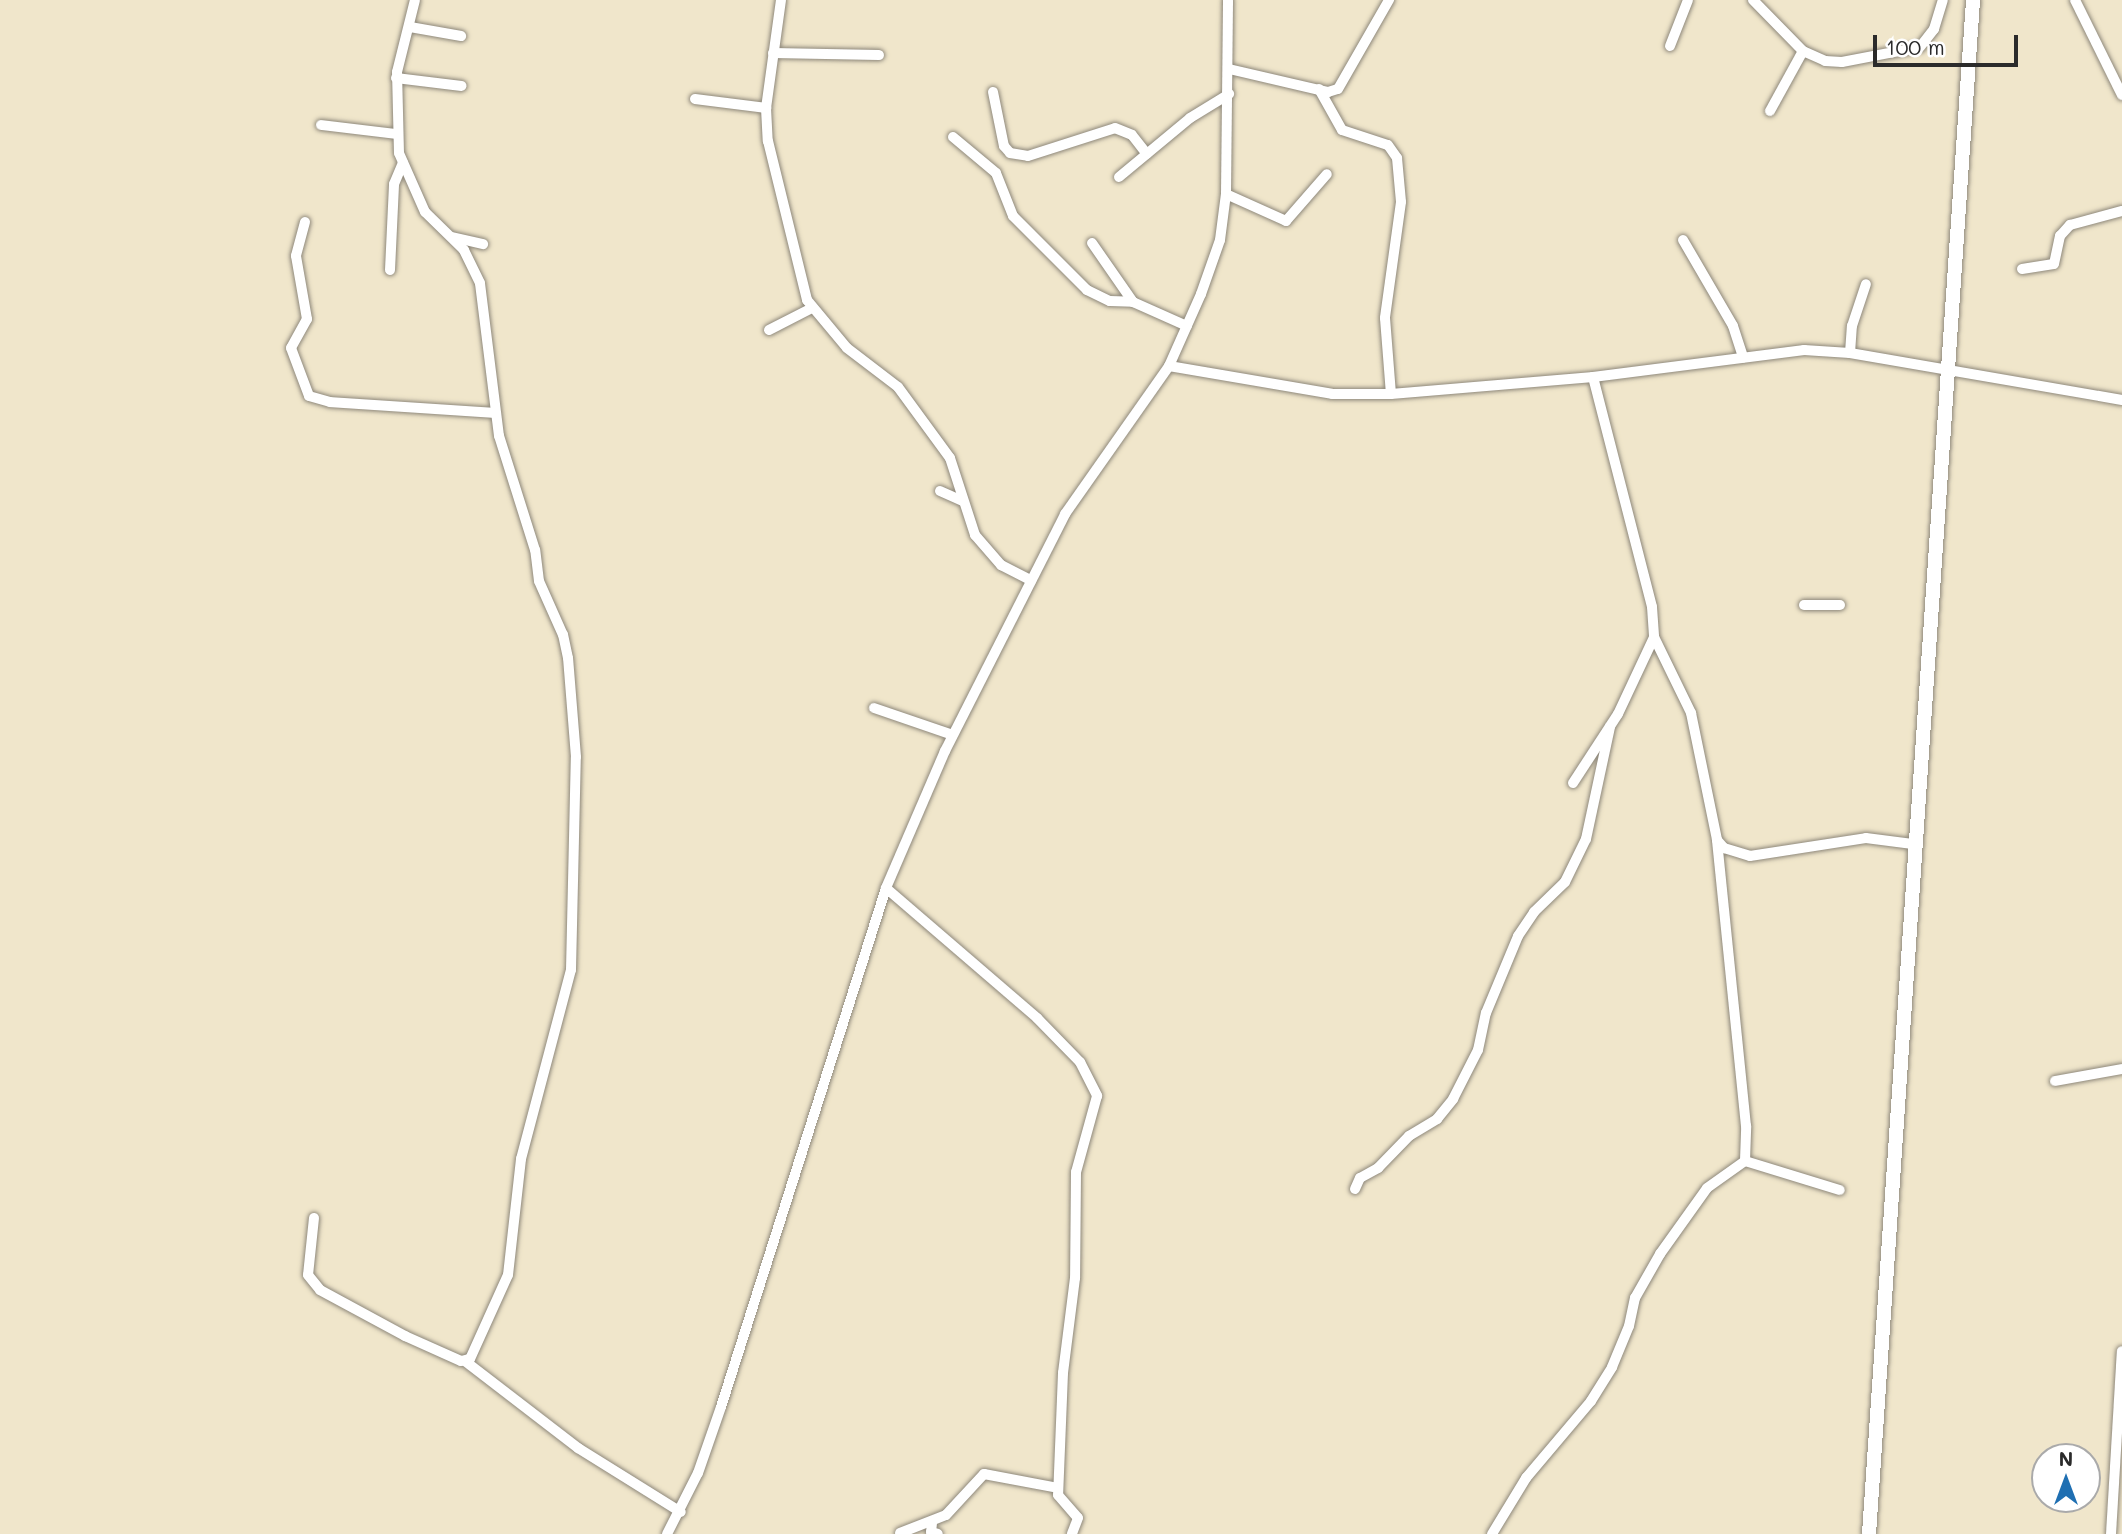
<!DOCTYPE html>
<style>
body{margin:0}
#map{position:relative;width:2122px;height:1534px;overflow:hidden;background:#f0e6cb;font-family:Mali,sans-serif}
div>[style]{position:absolute}
.roads{filter:drop-shadow(0 0 2px #8e887b) drop-shadow(0 0 2px #8e887b)}
.minor>*{height:10px;margin:-5px;padding:0 5px;transform-origin:5px;border-radius:5px;background:#fff}
.major>*{height:14px;margin:-7px;padding:0 7px;transform-origin:7px;border-radius:7px;background:#fff}
span{translate:-50% -50%;white-space:nowrap;text-align:center;line-height:1.15;-webkit-text-stroke:5px #fff;paint-order:stroke}
.north{position:absolute;left:2031px;top:1443px;width:70px;height:70px;box-sizing:border-box;background:#fff;border:2px solid #aaa;border-radius:50%;rotate:0deg;font-size:19px;font-weight:700;line-height:28px;text-align:center;color:#2b2b2b}
.north::after{content:'';display:block;margin:auto;width:24px;height:32px;background:#1f6fb2;clip-path:polygon(50% 0,100% 100%,50% 72%,0 100%)}
.scale{position:absolute;left:1873px;top:35px;width:145px;height:32px;box-sizing:border-box;border:4px solid #2b2b2b;border-top:0;padding-left:9px;font-size:21px;line-height:24px;white-space:nowrap;color:#2b2b2b;-webkit-text-stroke:5px #fff;paint-order:stroke}
</style>
<div id="map">
<div class="roads">
<div class="minor">
<div style="left:781px;top:0;width:109px;rotate:97.9deg"></div>
<div style="left:766px;top:108px;width:33px;rotate:87deg"></div>
<div style="left:768px;top:141px;width:164px;rotate:76.2deg"></div>
<div style="left:807px;top:300px;width:62px;rotate:50.2deg"></div>
<div style="left:847px;top:348px;width:64px;rotate:37.4deg"></div>
<div style="left:898px;top:387px;width:88px;rotate:53.8deg"></div>
<div style="left:950px;top:458px;width:81px;rotate:72deg"></div>
<div style="left:975px;top:535px;width:40px;rotate:49deg"></div>
<div style="left:1001px;top:565px;width:34px;rotate:27deg"></div>
<div style="left:1753px;top:0;width:71px;rotate:45.6deg"></div>
<div style="left:1803px;top:51px;width:24px;rotate:24deg"></div>
<div style="left:1825px;top:61px;width:17px;rotate:3deg"></div>
<div style="left:1842px;top:62px;width:79px;rotate:-10.9deg"></div>
<div style="left:1920px;top:47px;width:23px;rotate:-52deg"></div>
<div style="left:1934px;top:29px;width:30px;rotate:-73deg"></div>
<div style="left:2075px;top:0;width:106px;rotate:63.7deg"></div>
<div style="left:410px;top:27px;width:52px;rotate:10deg"></div>
<div style="left:1670px;top:46px;width:49px;rotate:-68.6deg"></div>
<div style="left:773px;top:53px;width:106px;rotate:1.1deg"></div>
<div style="left:1229px;top:69px;width:102px;rotate:13.1deg"></div>
<div style="left:1328px;top:92px;width:10px;rotate:-17deg"></div>
<div style="left:1338px;top:89px;width:103px;rotate:-60.2deg"></div>
<div style="left:396px;top:78px;width:66px;rotate:6.9deg"></div>
<div style="left:1319px;top:89px;width:47px;rotate:60.7deg"></div>
<div style="left:1342px;top:130px;width:48px;rotate:18.1deg"></div>
<div style="left:1388px;top:145px;width:16px;rotate:55deg"></div>
<div style="left:1397px;top:158px;width:44px;rotate:84.8deg"></div>
<div style="left:1401px;top:202px;width:117px;rotate:97.9deg"></div>
<div style="left:1385px;top:318px;width:76px;rotate:85.5deg"></div>
<div style="left:993px;top:92px;width:55px;rotate:78.5deg"></div>
<div style="left:1004px;top:146px;width:9px;rotate:49deg"></div>
<div style="left:1010px;top:153px;width:18px;rotate:9deg"></div>
<div style="left:1028px;top:156px;width:91px;rotate:-17.8deg"></div>
<div style="left:1115px;top:128px;width:18px;rotate:22deg"></div>
<div style="left:1132px;top:135px;width:24px;rotate:52deg"></div>
<div style="left:695px;top:99px;width:72px;rotate:7.2deg"></div>
<div style="left:1770px;top:111px;width:68px;rotate:-61.2deg"></div>
<div style="left:321px;top:125px;width:76px;rotate:6.8deg"></div>
<div style="left:953px;top:137px;width:56px;rotate:39.9deg"></div>
<div style="left:996px;top:173px;width:46px;rotate:68.4deg"></div>
<div style="left:1013px;top:216px;width:105px;rotate:45deg"></div>
<div style="left:1087px;top:290px;width:25px;rotate:26deg"></div>
<div style="left:1110px;top:301px;width:23px;rotate:2deg"></div>
<div style="left:1133px;top:302px;width:59px;rotate:24deg"></div>
<div style="left:1119px;top:177px;width:92px;rotate:-39.7deg"></div>
<div style="left:1190px;top:118px;width:46px;rotate:-31.6deg"></div>
<div style="left:1226px;top:194px;width:66px;rotate:24.2deg"></div>
<div style="left:1286px;top:221px;width:62px;rotate:-48.9deg"></div>
<div style="left:305px;top:222px;width:35px;rotate:105deg"></div>
<div style="left:296px;top:256px;width:64px;rotate:80.1deg"></div>
<div style="left:307px;top:319px;width:33px;rotate:119deg"></div>
<div style="left:291px;top:348px;width:51px;rotate:69.4deg"></div>
<div style="left:309px;top:396px;width:22px;rotate:16deg"></div>
<div style="left:330px;top:402px;width:165px;rotate:3.8deg"></div>
<div style="left:452px;top:237px;width:32px;rotate:13deg"></div>
<div style="left:1683px;top:240px;width:99px;rotate:59.8deg"></div>
<div style="left:1733px;top:326px;width:33px;rotate:72deg"></div>
<div style="left:1092px;top:243px;width:72px;rotate:55.2deg"></div>
<div style="left:2022px;top:269px;width:32px;rotate:-9deg"></div>
<div style="left:2054px;top:264px;width:29px;rotate:-78deg"></div>
<div style="left:2060px;top:236px;width:15px;rotate:-48deg"></div>
<div style="left:2070px;top:225px;width:54px;rotate:-15.1deg"></div>
<div style="left:390px;top:270px;width:86px;rotate:-87.3deg"></div>
<div style="left:394px;top:184px;width:23px;rotate:-67deg"></div>
<div style="left:769px;top:330px;width:48px;rotate:-27.1deg"></div>
<div style="left:1850px;top:353px;width:27px;rotate:-86deg"></div>
<div style="left:1852px;top:326px;width:44px;rotate:-71.6deg"></div>
<div style="left:1169px;top:366px;width:165px;rotate:9.7deg"></div>
<div style="left:1332px;top:394px;width:59px"></div>
<div style="left:1391px;top:394px;width:203px;rotate:-4.8deg"></div>
<div style="left:1593px;top:377px;width:213px;rotate:-7.3deg"></div>
<div style="left:1804px;top:350px;width:46px;rotate:3.7deg"></div>
<div style="left:1850px;top:353px;width:276px;rotate:9.8deg"></div>
<div style="left:1593px;top:377px;width:237px;rotate:75.6deg"></div>
<div style="left:1652px;top:607px;width:30px;rotate:86deg"></div>
<div style="left:1654px;top:637px;width:85px;rotate:64deg"></div>
<div style="left:1691px;top:713px;width:130px;rotate:78.4deg"></div>
<div style="left:1717px;top:840px;width:11px;rotate:49deg"></div>
<div style="left:1724px;top:848px;width:27px;rotate:17deg"></div>
<div style="left:1750px;top:856px;width:117px;rotate:-8.8deg"></div>
<div style="left:1866px;top:838px;width:47px;rotate:7.3deg"></div>
<div style="left:940px;top:491px;width:24px;rotate:24deg"></div>
<div style="left:1804px;top:605px;width:36px"></div>
<div style="left:874px;top:708px;width:83px;rotate:18.9deg"></div>
<div style="left:1573px;top:783px;width:82px;rotate:-56.9deg"></div>
<div style="left:1618px;top:714px;width:85px;rotate:-64.9deg"></div>
<div style="left:886px;top:888px;width:199px;rotate:40.7deg"></div>
<div style="left:1037px;top:1018px;width:62px;rotate:45.7deg"></div>
<div style="left:1080px;top:1062px;width:38px;rotate:63deg"></div>
<div style="left:1097px;top:1096px;width:79px;rotate:105.4deg"></div>
<div style="left:1076px;top:1172px;width:106px;rotate:90.5deg"></div>
<div style="left:1075px;top:1278px;width:96px;rotate:97.2deg"></div>
<div style="left:1063px;top:1373px;width:122px;rotate:92.3deg"></div>
<div style="left:1058px;top:1495px;width:30px;rotate:49deg"></div>
<div style="left:1078px;top:1518px;width:17px;rotate:111deg"></div>
<div style="left:2055px;top:1081px;width:68px;rotate:-10.2deg"></div>
<div style="left:1745px;top:1161px;width:99px;rotate:17deg"></div>
<div style="left:1355px;top:1189px;width:12px;rotate:-66deg"></div>
<div style="left:1360px;top:1178px;width:21px;rotate:-29deg"></div>
<div style="left:1378px;top:1168px;width:45px;rotate:-45.9deg"></div>
<div style="left:1409px;top:1136px;width:33px;rotate:-31deg"></div>
<div style="left:1437px;top:1119px;width:26px;rotate:-51deg"></div>
<div style="left:1453px;top:1099px;width:55px;rotate:-63deg"></div>
<div style="left:1478px;top:1050px;width:38px;rotate:-78deg"></div>
<div style="left:1486px;top:1013px;width:83px;rotate:-67.4deg"></div>
<div style="left:1518px;top:936px;width:29px;rotate:-56deg"></div>
<div style="left:1534px;top:912px;width:43px;rotate:-44.1deg"></div>
<div style="left:1565px;top:882px;width:48px;rotate:-64deg"></div>
<div style="left:1586px;top:839px;width:115px;rotate:-77.9deg"></div>
<div style="left:314px;top:1218px;width:57px;rotate:96deg"></div>
<div style="left:308px;top:1275px;width:19px;rotate:51deg"></div>
<div style="left:320px;top:1290px;width:97px;rotate:28.4deg"></div>
<div style="left:405px;top:1336px;width:61px;rotate:24.1deg"></div>
<div style="left:461px;top:1361px;width:9px;rotate:-13deg"></div>
<div style="left:470px;top:1359px;width:92px;rotate:-65.7deg"></div>
<div style="left:508px;top:1275px;width:117px;rotate:-83.6deg"></div>
<div style="left:521px;top:1159px;width:196px;rotate:-75.2deg"></div>
<div style="left:571px;top:970px;width:213px;rotate:-88.7deg"></div>
<div style="left:576px;top:757px;width:99px;rotate:-94.6deg"></div>
<div style="left:568px;top:658px;width:24px;rotate:-102deg"></div>
<div style="left:563px;top:635px;width:59px;rotate:-114deg"></div>
<div style="left:539px;top:581px;width:31px;rotate:-97deg"></div>
<div style="left:535px;top:550px;width:120px;rotate:-107.5deg"></div>
<div style="left:499px;top:436px;width:154px;rotate:-97.1deg"></div>
<div style="left:480px;top:283px;width:37px;rotate:-116deg"></div>
<div style="left:464px;top:250px;width:54px;rotate:-135.7deg"></div>
<div style="left:425px;top:212px;width:64px;rotate:-113.8deg"></div>
<div style="left:399px;top:153px;width:81px;rotate:-91.4deg"></div>
<div style="left:397px;top:72px;width:74px;rotate:-76deg"></div>
<div style="left:465px;top:1361px;width:143px;rotate:37.6deg"></div>
<div style="left:578px;top:1448px;width:121px;rotate:31.9deg"></div>
<div style="left:932px;top:1523px;width:9px;rotate:96deg"></div>
<div style="left:931px;top:1532px;width:7px;rotate:16deg"></div>
<div style="left:900px;top:1533px;width:49px;rotate:-21.4deg"></div>
<div style="left:946px;top:1515px;width:56px;rotate:-47.2deg"></div>
<div style="left:984px;top:1474px;width:75px;rotate:10.7deg"></div>
<div style="left:667px;top:1534px;width:68px;rotate:-63.1deg"></div>
<div style="left:698px;top:1473px;width:70px;rotate:-70.8deg"></div>
<div style="left:721px;top:1407px;width:545px;rotate:-72.36deg"></div>
<div style="left:886px;top:888px;width:149px;rotate:-66.7deg"></div>
<div style="left:945px;top:751px;width:266px;rotate:-63.1deg"></div>
<div style="left:1065px;top:514px;width:181px;rotate:-54.9deg"></div>
<div style="left:1169px;top:366px;width:79px;rotate:-66deg"></div>
<div style="left:1201px;top:294px;width:57px;rotate:-70.6deg"></div>
<div style="left:1220px;top:240px;width:46px;rotate:-82.6deg"></div>
<div style="left:1226px;top:194px;width:194px;rotate:-89.4deg"></div>
<div style="left:1492px;top:1534px;width:66px;rotate:-58.7deg"></div>
<div style="left:1526px;top:1478px;width:101px;rotate:-49.8deg"></div>
<div style="left:1591px;top:1401px;width:40px;rotate:-58deg"></div>
<div style="left:1612px;top:1367px;width:44px;rotate:-67.5deg"></div>
<div style="left:1629px;top:1326px;width:29px;rotate:-78deg"></div>
<div style="left:1635px;top:1298px;width:51px;rotate:-60.4deg"></div>
<div style="left:1660px;top:1254px;width:81px;rotate:-54.5deg"></div>
<div style="left:1707px;top:1188px;width:47px;rotate:-35.4deg"></div>
<div style="left:1745px;top:1161px;width:35px;rotate:-88deg"></div>
<div style="left:1746px;top:1126px;width:287px;rotate:-95.8deg"></div>
<div style="left:2111px;top:1534px;width:183px;rotate:-86.6deg"></div>
</div>
<div class="major">
<div style="left:1869px;top:1534px;width:1538px;rotate:-86.12deg"></div>
</div>
</div>
<div class="north">N</div>
<div class="scale">100 m</div>
</div>
